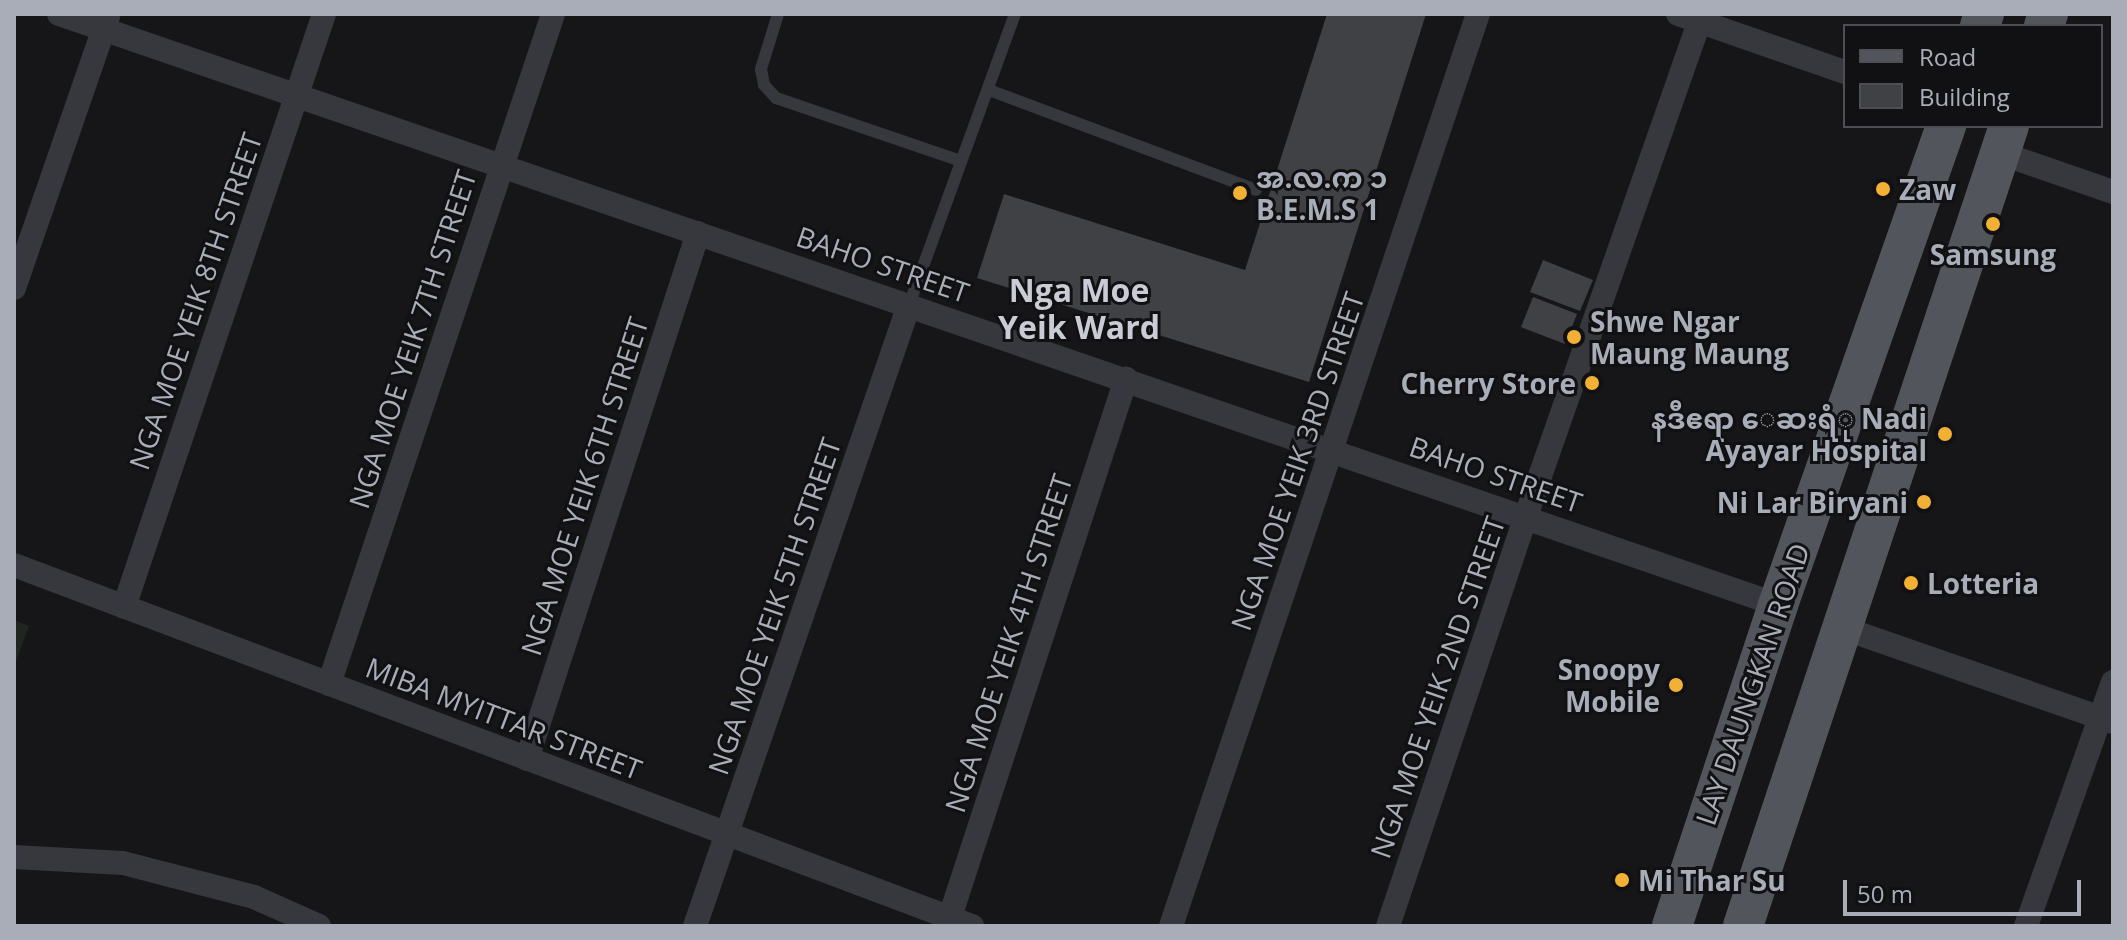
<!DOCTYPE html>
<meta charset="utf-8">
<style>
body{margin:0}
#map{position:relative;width:2127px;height:940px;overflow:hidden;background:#161618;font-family:"Open Sans","Noto Sans Myanmar",sans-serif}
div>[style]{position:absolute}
.green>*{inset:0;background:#1e261f}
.building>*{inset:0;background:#404145}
.lane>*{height:12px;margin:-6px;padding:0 6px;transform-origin:6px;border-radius:6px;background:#37383d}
.street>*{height:24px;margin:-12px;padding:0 12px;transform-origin:12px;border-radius:12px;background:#37383d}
.primary>*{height:40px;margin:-20px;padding:0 20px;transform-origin:20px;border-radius:20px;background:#53555c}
.dots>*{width:22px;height:22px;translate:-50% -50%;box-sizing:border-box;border:4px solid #111113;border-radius:50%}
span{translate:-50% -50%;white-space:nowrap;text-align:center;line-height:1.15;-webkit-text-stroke:6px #111113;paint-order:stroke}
.poi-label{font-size:28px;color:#a8adb8;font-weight:700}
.left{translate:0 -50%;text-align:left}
.right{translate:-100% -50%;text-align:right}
.street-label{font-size:28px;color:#a8adb8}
.quarter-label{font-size:32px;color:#c9ccd4;font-weight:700}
.frame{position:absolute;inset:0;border:16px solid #a8adb8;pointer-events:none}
.legend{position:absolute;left:1843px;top:24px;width:260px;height:104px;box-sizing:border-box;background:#111113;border:2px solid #4d4f55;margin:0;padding:10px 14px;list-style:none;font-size:24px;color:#a8adb8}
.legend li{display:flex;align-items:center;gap:16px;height:40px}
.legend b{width:40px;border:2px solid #4d4f55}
.scale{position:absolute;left:1843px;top:880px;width:238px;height:36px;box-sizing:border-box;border:4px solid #a8adb8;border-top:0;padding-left:10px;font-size:24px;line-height:28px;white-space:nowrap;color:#a8adb8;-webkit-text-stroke:6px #111113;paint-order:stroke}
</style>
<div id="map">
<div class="green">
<div style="clip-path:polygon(14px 620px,29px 626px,14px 667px)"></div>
</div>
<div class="building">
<div style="clip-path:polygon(1327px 14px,1426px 14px,1309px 382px,977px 278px,1004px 194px,1245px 270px)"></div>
<div style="clip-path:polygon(1543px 260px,1593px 280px,1580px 311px,1530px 292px)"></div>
<div style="clip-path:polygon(1533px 297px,1577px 314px,1565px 344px,1521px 327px)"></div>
</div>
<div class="lane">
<div style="left:778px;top:14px;width:58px;rotate:107.2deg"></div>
<div style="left:761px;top:69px;width:16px;rotate:79deg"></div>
<div style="left:764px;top:85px;width:18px;rotate:47deg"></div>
<div style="left:776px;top:98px;width:195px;rotate:18.8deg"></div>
<div style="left:989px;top:90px;width:285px;rotate:20.5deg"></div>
<div style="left:909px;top:305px;width:310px;rotate:-70deg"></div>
</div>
<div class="street">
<div style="left:59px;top:14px;width:1818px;rotate:18.97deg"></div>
<div style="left:1678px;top:14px;width:177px;rotate:19.2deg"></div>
<div style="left:2000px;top:153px;width:120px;rotate:19deg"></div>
<div style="left:14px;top:288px;width:288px;rotate:-70.9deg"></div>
<div style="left:14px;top:565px;width:1024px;rotate:20.65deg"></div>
<div style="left:124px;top:607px;width:626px;rotate:-71.36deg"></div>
<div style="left:1840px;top:627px;width:289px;rotate:19.2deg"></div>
<div style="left:329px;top:684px;width:706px;rotate:-71.51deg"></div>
<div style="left:527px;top:759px;width:553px;rotate:-71.99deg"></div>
<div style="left:14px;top:857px;width:109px;rotate:3.2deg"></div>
<div style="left:123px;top:863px;width:135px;rotate:14.5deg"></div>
<div style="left:254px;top:897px;width:71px;rotate:24deg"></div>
<div style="left:695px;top:926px;width:657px;rotate:-70.99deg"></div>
<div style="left:947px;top:926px;width:576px;rotate:-71.88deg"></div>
<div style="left:1171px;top:926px;width:962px;rotate:-71.4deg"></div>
<div style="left:1388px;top:926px;width:433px;rotate:-71.4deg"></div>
<div style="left:1526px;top:516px;width:532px;rotate:-70.68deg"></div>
<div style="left:2026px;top:926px;width:259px;rotate:-70.4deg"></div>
</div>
<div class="primary">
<div style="left:1980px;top:26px;width:13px;rotate:-72deg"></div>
<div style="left:2044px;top:26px;width:13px;rotate:-72deg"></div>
<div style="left:1672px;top:926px;width:338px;rotate:-71.7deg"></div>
<div style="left:1778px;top:605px;width:508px;rotate:-70.67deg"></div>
<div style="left:1743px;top:926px;width:843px;rotate:-71.61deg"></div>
</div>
<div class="dots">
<div style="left:1883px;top:189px;background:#f2b134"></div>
<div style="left:1240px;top:193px;background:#f2b134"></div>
<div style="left:1993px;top:224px;background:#f2b134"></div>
<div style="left:1574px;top:337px;background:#f2b134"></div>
<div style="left:1592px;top:383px;background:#f2b134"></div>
<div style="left:1945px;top:434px;background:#f2b134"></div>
<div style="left:1924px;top:502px;background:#f2b134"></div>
<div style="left:1911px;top:583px;background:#f2b134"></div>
<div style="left:1676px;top:685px;background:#f2b134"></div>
<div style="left:1622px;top:880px;background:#f2b134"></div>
</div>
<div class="poi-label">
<span class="left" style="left:1256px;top:193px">အ.လ.က ၁<br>B.E.M.S 1</span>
<span class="left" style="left:1899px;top:189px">Zaw</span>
<span style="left:1993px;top:254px">Samsung</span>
<span class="left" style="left:1590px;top:337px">Shwe Ngar<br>Maung Maung</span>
<span class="right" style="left:1576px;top:383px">Cherry Store</span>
<span class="right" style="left:1927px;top:434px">နဒီဧရာ ေဆးရံု Nadi<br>Ayayar Hospital</span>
<span class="right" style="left:1908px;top:502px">Ni Lar Biryani</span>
<span class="left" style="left:1927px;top:583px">Lotteria</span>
<span class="right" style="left:1660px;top:685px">Snoopy<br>Mobile</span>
<span class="left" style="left:1638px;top:880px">Mi Thar Su</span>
</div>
<div class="street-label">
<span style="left:883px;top:264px;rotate:19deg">BAHO STREET</span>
<span style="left:195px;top:301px;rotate:-71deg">NGA MOE YEIK 8TH STREET</span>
<span style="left:412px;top:339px;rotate:-72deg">NGA MOE YEIK 7TH STREET</span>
<span style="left:1297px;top:461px;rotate:-71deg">NGA MOE YEIK 3RD STREET</span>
<span style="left:1496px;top:474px;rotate:19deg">BAHO STREET</span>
<span style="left:584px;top:486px;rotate:-72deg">NGA MOE YEIK 6TH STREET</span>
<span style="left:774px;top:606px;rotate:-71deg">NGA MOE YEIK 5TH STREET</span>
<span style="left:1008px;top:643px;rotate:-72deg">NGA MOE YEIK 4TH STREET</span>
<span style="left:1752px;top:684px;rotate:-71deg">LAY DAUNGKAN ROAD</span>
<span style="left:1437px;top:687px;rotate:-71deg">NGA MOE YEIK 2ND STREET</span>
<span style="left:504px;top:718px;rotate:21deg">MIBA MYITTAR STREET</span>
</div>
<div class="quarter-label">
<span style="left:1079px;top:309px">Nga Moe<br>Yeik Ward</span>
</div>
<div class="frame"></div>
<ul class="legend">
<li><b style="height:10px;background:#53555c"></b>Road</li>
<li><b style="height:22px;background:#404145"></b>Building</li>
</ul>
<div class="scale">50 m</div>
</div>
